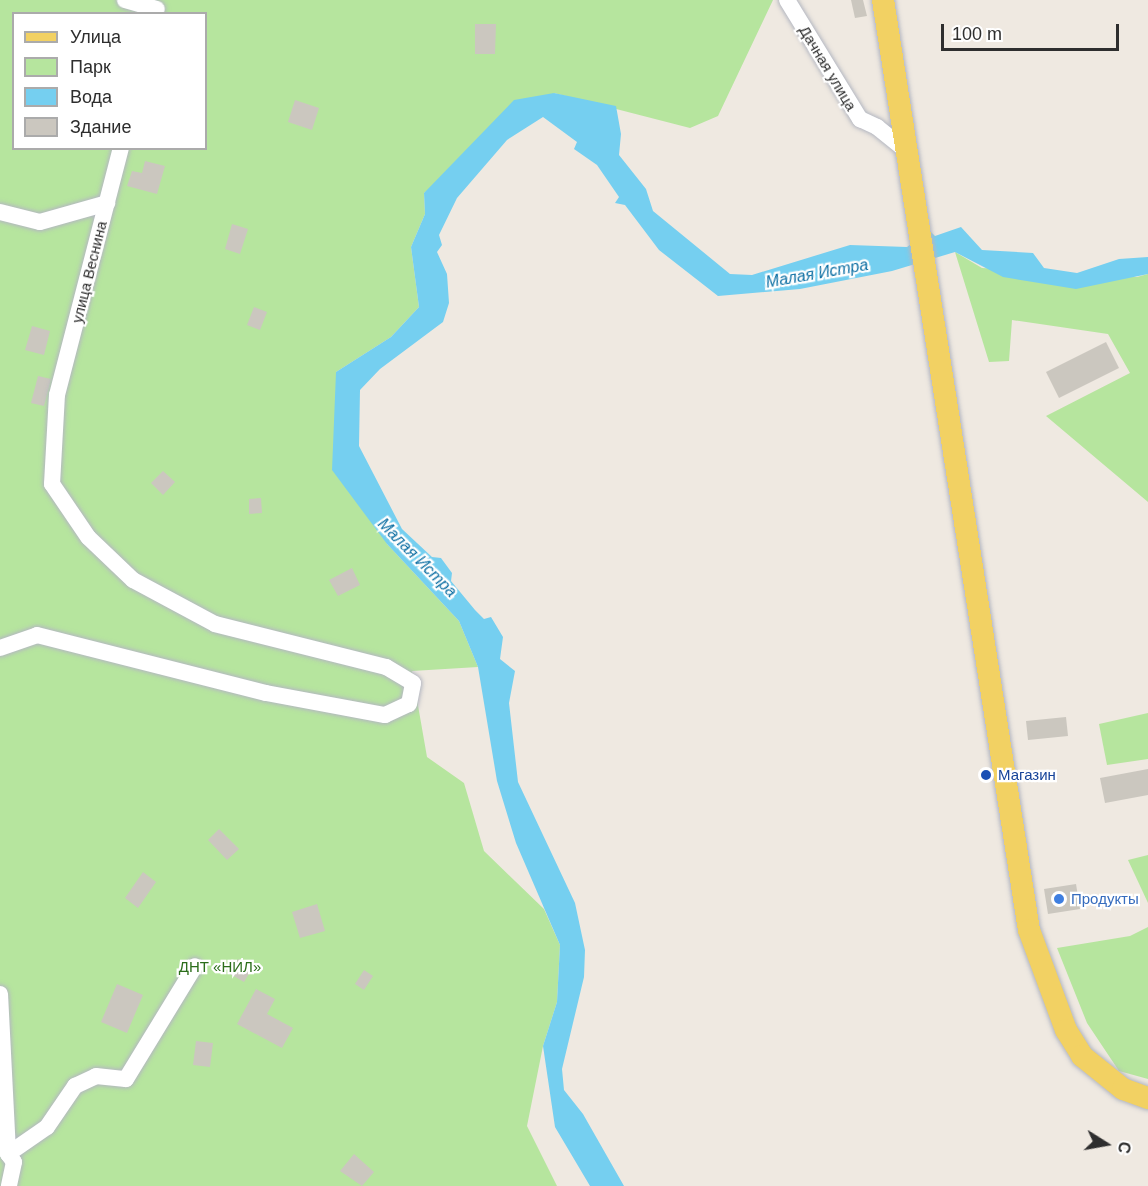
<!DOCTYPE html>
<meta charset="utf-8">
<style>
body{margin:0}
#map{position:relative;width:1148px;height:1186px;overflow:hidden;background:#efe9e1;font-family:Helvetica,sans-serif}
div>[style]{position:absolute}
.green>*{inset:0;background:#b6e59e}
.water>*{inset:0;background:#75cff0}
.building>*{inset:0;background:#cbc7bf}
.roads{filter:drop-shadow(0 0 2px #b4b7c1) drop-shadow(0 0 2px #b4b7c1)}
.minor>*{height:16px;margin:-8px;padding:0 8px;transform-origin:8px;border-radius:8px;background:#fff}
.major>*{height:22px;margin:-11px;padding:0 11px;transform-origin:11px;border-radius:11px;background:#f2d163}
.dots>*{width:16px;height:16px;translate:-50% -50%;box-sizing:border-box;border:3px solid #fff;border-radius:50%}
span{translate:-50% -50%;white-space:nowrap;text-align:center;line-height:1.15;-webkit-text-stroke:4.5px #fff;paint-order:stroke}
.street-label{font-size:15px;color:#2e2e2e}
.transit-label{font-size:15px;color:#164399}
.left{translate:0 -50%;text-align:left}
.shop-label{font-size:15px;color:#366cbe}
.park-label{font-size:15px;color:#2c6e1b}
.water-label{font-size:16px;color:#0d6fa3;font-style:italic}
.legend{position:absolute;left:12px;top:12px;width:195px;height:138px;box-sizing:border-box;background:#fff;border:2px solid #ababab;margin:0;padding:8px 10px;list-style:none;font-size:18px;color:#2e2e2e}
.legend li{display:flex;align-items:center;gap:12px;height:30px}
.legend b{width:30px;border:2px solid #ababab}
.north{position:absolute;left:1076px;top:1114px;width:60px;height:60px;-webkit-text-stroke:4px #fff;paint-order:stroke;rotate:101deg;font-size:16px;font-weight:700;line-height:24px;text-align:center;color:#2e2e2e}
.north::after{content:'';display:block;margin:auto;width:21px;height:27px;background:#2e2e2e;clip-path:polygon(50% 0,100% 100%,50% 72%,0 100%)}
.scale{position:absolute;left:941px;top:24px;width:178px;height:27px;box-sizing:border-box;border:3px solid #2e2e2e;border-top:0;padding-left:8px;font-size:18px;line-height:21px;white-space:nowrap;color:#2e2e2e;-webkit-text-stroke:4px #fff;paint-order:stroke}
</style>
<div id="map">
<div class="green">
<div style="clip-path:polygon(evenodd,0 0,773px 0,718px 116px,690px 128px,554px 93px,424px 193px,425px 214px,411px 247px,419px 307px,391px 337px,336px 372px,387px 544px,459px 621px,478px 667px,412px 671px,427px 757px,464px 783px,484px 851px,544px 909px,560px 945px,557px 1002px,543px 1046px,527px 1126px,557px 1186px,0 1186px,0 0,14px 14px,206px 14px,206px 148px,14px 148px,14px 14px)"></div>
<div style="clip-path:polygon(955px 252px,982px 268px,1137px 277px,1148px 274px,1148px 502px,1046px 416px,1130px 373px,1108px 334px,1012px 320px,1009px 361px,989px 362px)"></div>
<div style="clip-path:polygon(1148px 713px,1148px 759px,1107px 765px,1099px 724px)"></div>
<div style="clip-path:polygon(1148px 855px,1148px 903px,1128px 860px)"></div>
<div style="clip-path:polygon(1148px 927px,1148px 1079px,1119px 1071px,1087px 1023px,1057px 948px,1130px 936px)"></div>
</div>
<div class="water">
<div style="clip-path:polygon(554px 93px,616px 106px,621px 134px,619px 155px,646px 189px,653px 211px,730px 274px,752px 275px,850px 245px,907px 247px,929px 230px,935px 236px,961px 227px,982px 250px,1033px 253px,1044px 268px,1077px 273px,1119px 259px,1148px 257px,1148px 274px,1076px 289px,1003px 277px,955px 252px,892px 271px,800px 289px,718px 296px,659px 250px,625px 205px,615px 203px,619px 197px,597px 165px,574px 149px,577px 142px,543px 117px,507px 140px,457px 198px,439px 235px,442px 245px,437px 252px,447px 274px,449px 303px,443px 322px,380px 369px,360px 390px,359px 446px,402px 529px,432px 557px,441px 558px,452px 573px,451px 581px,475px 610px,484px 619px,491px 617px,503px 637px,500px 659px,515px 671px,509px 703px,518px 782px,575px 903px,585px 950px,584px 977px,562px 1069px,564px 1090px,583px 1114px,624px 1186px,590px 1186px,555px 1127px,543px 1046px,557px 1002px,560px 945px,516px 843px,497px 781px,478px 667px,459px 621px,387px 544px,332px 470px,336px 372px,391px 337px,419px 307px,411px 247px,425px 214px,424px 193px,514px 100px)"></div>
</div>
<div class="building">
<div style="clip-path:polygon(851px 0,863px 0,867px 16px,855px 18px)"></div>
<div style="clip-path:polygon(475px 24px,496px 24px,495px 54px,475px 54px)"></div>
<div style="clip-path:polygon(295px 100px,319px 108px,312px 130px,288px 122px)"></div>
<div style="clip-path:polygon(145px 161px,165px 166px,157px 194px,127px 186px,132px 171px,142px 173px)"></div>
<div style="clip-path:polygon(232px 224px,248px 229px,240px 254px,225px 249px)"></div>
<div style="clip-path:polygon(254px 307px,267px 312px,260px 330px,247px 325px)"></div>
<div style="clip-path:polygon(32px 326px,50px 331px,44px 355px,25px 350px)"></div>
<div style="clip-path:polygon(1106px 342px,1119px 368px,1059px 398px,1046px 372px)"></div>
<div style="clip-path:polygon(38px 376px,51px 379px,44px 406px,31px 403px)"></div>
<div style="clip-path:polygon(163px 471px,175px 482px,163px 495px,151px 483px)"></div>
<div style="clip-path:polygon(261px 498px,262px 513px,249px 514px,249px 499px)"></div>
<div style="clip-path:polygon(352px 568px,360px 585px,338px 596px,329px 580px)"></div>
<div style="clip-path:polygon(1066px 717px,1068px 736px,1028px 740px,1026px 721px)"></div>
<div style="clip-path:polygon(1148px 769px,1148px 795px,1105px 803px,1100px 778px)"></div>
<div style="clip-path:polygon(219px 829px,239px 849px,227px 860px,208px 840px)"></div>
<div style="clip-path:polygon(143px 872px,156px 882px,138px 908px,125px 898px)"></div>
<div style="clip-path:polygon(1076px 884px,1080px 909px,1048px 914px,1044px 889px)"></div>
<div style="clip-path:polygon(317px 904px,325px 931px,300px 938px,292px 912px)"></div>
<div style="clip-path:polygon(238px 959px,253px 967px,244px 982px,230px 974px)"></div>
<div style="clip-path:polygon(364px 970px,373px 976px,364px 990px,355px 984px)"></div>
<div style="clip-path:polygon(117px 984px,143px 995px,127px 1033px,101px 1022px)"></div>
<div style="clip-path:polygon(256px 989px,275px 999px,267px 1014px,293px 1028px,282px 1048px,237px 1024px)"></div>
<div style="clip-path:polygon(196px 1041px,213px 1043px,210px 1067px,193px 1065px)"></div>
<div style="clip-path:polygon(354px 1154px,374px 1172px,362px 1186px,340px 1171px)"></div>
</div>
<div class="roads">
<div class="minor">
<div style="left:125px;top:0;width:33px;rotate:16deg"></div>
<div style="left:787px;top:0;width:140px;rotate:58.5deg"></div>
<div style="left:860px;top:119px;width:19px;rotate:25deg"></div>
<div style="left:877px;top:127px;width:36px;rotate:39deg"></div>
<div style="left:0;top:212px;width:41px;rotate:14deg"></div>
<div style="left:40px;top:222px;width:70px;rotate:-15.8deg"></div>
<div style="left:0;top:648px;width:39px;rotate:-19deg"></div>
<div style="left:37px;top:635px;width:236px;rotate:14.2deg"></div>
<div style="left:266px;top:693px;width:121px;rotate:10.5deg"></div>
<div style="left:385px;top:715px;width:26px;rotate:-25deg"></div>
<div style="left:409px;top:704px;width:21px;rotate:-79deg"></div>
<div style="left:413px;top:683px;width:31px;rotate:-149deg"></div>
<div style="left:386px;top:667px;width:176px;rotate:-165.9deg"></div>
<div style="left:215px;top:624px;width:93px;rotate:-151.8deg"></div>
<div style="left:133px;top:580px;width:62px;rotate:-136.3deg"></div>
<div style="left:88px;top:537px;width:64px;rotate:-124.2deg"></div>
<div style="left:52px;top:484px;width:89px;rotate:-86.8deg"></div>
<div style="left:57px;top:395px;width:255px;rotate:-75.5deg"></div>
<div style="left:0;top:994px;width:160px;rotate:87.1deg"></div>
<div style="left:8px;top:1154px;width:10px;rotate:53deg"></div>
<div style="left:14px;top:1162px;width:25px;rotate:102deg"></div>
<div style="left:8px;top:1154px;width:47px;rotate:-34.7deg"></div>
<div style="left:47px;top:1127px;width:50px;rotate:-55.7deg"></div>
<div style="left:75px;top:1086px;width:23px;rotate:-25deg"></div>
<div style="left:96px;top:1076px;width:30px;rotate:6deg"></div>
<div style="left:126px;top:1079px;width:132px;rotate:-58.6deg"></div>
</div>
<div class="major">
<div style="left:883px;top:0;width:941px;rotate:81.08deg"></div>
<div style="left:1029px;top:930px;width:107px;rotate:69.7deg"></div>
<div style="left:1066px;top:1030px;width:31px;rotate:58deg"></div>
<div style="left:1082px;top:1056px;width:53px;rotate:38.8deg"></div>
<div style="left:1123px;top:1089px;width:27px;rotate:20deg"></div>
</div>
</div>
<div class="dots">
<div style="left:986px;top:775px;background:#1a4fb4"></div>
<div style="left:1059px;top:899px;background:#3f7fe0"></div>
</div>
<div class="street-label">
<span style="left:828px;top:68px;rotate:59deg">Дачная улица</span>
<span style="left:89px;top:272px;rotate:-76deg">улица Веснина</span>
</div>
<div class="transit-label">
<span class="left" style="left:998px;top:775px">Магазин</span>
</div>
<div class="shop-label">
<span class="left" style="left:1071px;top:899px">Продукты</span>
</div>
<div class="park-label">
<span style="left:220px;top:967px">ДНТ «НИЛ»</span>
</div>
<div class="water-label">
<span style="left:817px;top:274px;rotate:-10deg">Малая Истра</span>
<span style="left:417px;top:558px;rotate:45deg">Малая Истра</span>
</div>
<ul class="legend">
<li><b style="height:8px;background:#f2d163"></b>Улица</li>
<li><b style="height:16px;background:#b6e59e"></b>Парк</li>
<li><b style="height:16px;background:#75cff0"></b>Вода</li>
<li><b style="height:16px;background:#cbc7bf"></b>Здание</li>
</ul>
<div class="north">С</div>
<div class="scale">100 m</div>
</div>
